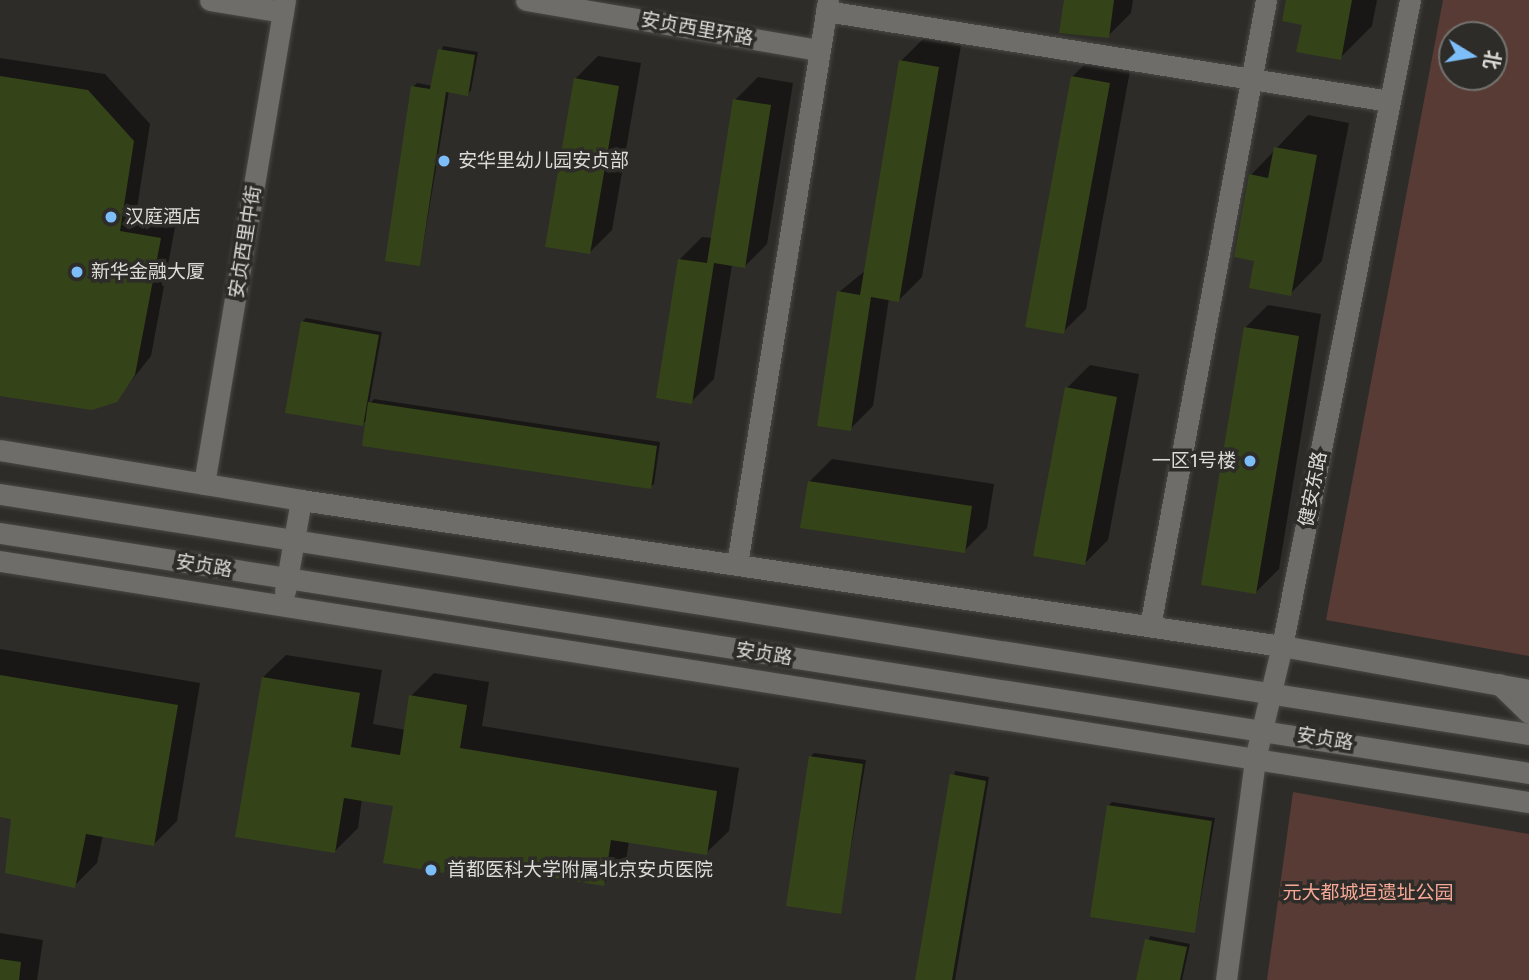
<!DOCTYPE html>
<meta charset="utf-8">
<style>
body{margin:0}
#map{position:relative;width:1529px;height:980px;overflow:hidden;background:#2d2c29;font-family:"Fira Sans","Noto Sans SC",sans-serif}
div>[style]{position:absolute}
.green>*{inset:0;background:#583b34}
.shadow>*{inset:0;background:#0007}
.building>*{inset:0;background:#354418}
.roads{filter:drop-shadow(0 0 2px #484845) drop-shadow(0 0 2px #484845)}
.minor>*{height:21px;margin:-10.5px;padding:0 10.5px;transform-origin:10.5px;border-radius:10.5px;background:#6e6d69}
.dots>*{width:19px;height:19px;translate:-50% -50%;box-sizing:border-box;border:4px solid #2d2c29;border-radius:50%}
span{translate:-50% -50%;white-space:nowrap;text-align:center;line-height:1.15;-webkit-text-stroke:7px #2d2c29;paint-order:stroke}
.street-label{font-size:19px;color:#dbdbd8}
.poi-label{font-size:19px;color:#dbdbd8}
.left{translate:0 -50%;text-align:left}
.right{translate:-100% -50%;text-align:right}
.park-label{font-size:19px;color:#f6a795}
.north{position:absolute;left:1438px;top:21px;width:70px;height:70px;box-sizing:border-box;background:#2d2c29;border:2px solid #73726f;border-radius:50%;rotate:101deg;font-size:19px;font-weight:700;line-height:28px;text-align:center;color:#dbdbd8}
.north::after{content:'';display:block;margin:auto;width:24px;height:32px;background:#7dbef9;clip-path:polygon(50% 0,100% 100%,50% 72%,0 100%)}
</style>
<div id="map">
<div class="green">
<div style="clip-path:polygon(evenodd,1443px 0,1529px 0,1529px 656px,1326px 620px,1443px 0,1494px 35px,1494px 77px,1452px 77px,1452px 35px,1494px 35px)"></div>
<div style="clip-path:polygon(1293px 792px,1529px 834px,1529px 980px,1267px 980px)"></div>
</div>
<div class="shadow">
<div style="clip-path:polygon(1066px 0,1133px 0,1131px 13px,1108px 36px)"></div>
<div style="clip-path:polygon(1288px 0,1377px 0,1372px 26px,1340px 58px,1304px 23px)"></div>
<div style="clip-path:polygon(924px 38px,961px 45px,922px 277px,899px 300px,889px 298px,873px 406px,850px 429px,839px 292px,866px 270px,901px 61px)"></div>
<div style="clip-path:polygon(443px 46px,478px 52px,471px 90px,468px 94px,449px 90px,420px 264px,413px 87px,417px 83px,433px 86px)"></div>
<div style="clip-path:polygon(1095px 54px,1132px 60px,1086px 309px,1063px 332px,1072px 77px)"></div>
<div style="clip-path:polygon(598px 56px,641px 63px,612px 230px,589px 253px,575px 79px)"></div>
<div style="clip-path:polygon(0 58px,105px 74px,150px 124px,136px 215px,176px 222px,151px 356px,116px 400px,0 394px)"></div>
<div style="clip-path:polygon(758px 77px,793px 83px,767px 244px,744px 267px,732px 265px,714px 379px,691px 402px,679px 260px,702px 237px,713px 238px,735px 100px)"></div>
<div style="clip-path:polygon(1308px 115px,1349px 123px,1322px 261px,1290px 294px,1256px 260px,1251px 175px)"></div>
<div style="clip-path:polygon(1268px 305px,1321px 314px,1279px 569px,1256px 592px,1245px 328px)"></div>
<div style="clip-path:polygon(306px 318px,382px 332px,369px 404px,374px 399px,660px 442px,654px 484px,650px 487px,368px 419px,362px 424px,302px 322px)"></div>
<div style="clip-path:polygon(1090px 365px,1139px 374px,1108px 540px,1085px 563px,1067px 388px)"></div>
<div style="clip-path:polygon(832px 459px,994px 484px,987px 528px,964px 551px,809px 482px)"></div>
<div style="clip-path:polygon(0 649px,200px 683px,177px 821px,154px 844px,103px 835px,97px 863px,74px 886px,13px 817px,0 815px)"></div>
<div style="clip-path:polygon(286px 655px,382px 670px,373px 724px,406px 730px,411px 696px,434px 673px,489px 682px,482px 726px,739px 768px,729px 831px,706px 853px,629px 841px,626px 861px,603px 884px,455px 859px,443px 871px,395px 805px,362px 799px,358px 828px,335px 851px,263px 677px)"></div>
<div style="clip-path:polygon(814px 753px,866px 760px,840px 912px,810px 757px)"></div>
<div style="clip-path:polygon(955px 771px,989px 777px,955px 980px,917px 980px)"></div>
<div style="clip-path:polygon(1112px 802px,1215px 818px,1195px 931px,1108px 806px)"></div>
<div style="clip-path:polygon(0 933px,43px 940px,37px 980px,0 980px)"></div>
<div style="clip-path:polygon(1150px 936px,1190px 944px,1182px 980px,1138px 980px)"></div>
</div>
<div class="building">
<div style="clip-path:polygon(1064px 0,1114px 0,1109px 38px,1059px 33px)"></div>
<div style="clip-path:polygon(1286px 0,1352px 0,1341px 60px,1296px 52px,1302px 25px,1282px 21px)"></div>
<div style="clip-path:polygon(438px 49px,475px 55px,468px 96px,446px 92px,420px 266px,385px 261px,411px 86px,430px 89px)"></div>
<div style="clip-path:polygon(899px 60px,939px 67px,899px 302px,871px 297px,851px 431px,817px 426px,837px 291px,860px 295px)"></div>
<div style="clip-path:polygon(0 76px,88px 90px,134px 141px,120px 231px,161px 238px,135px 375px,117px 402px,92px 410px,0 396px)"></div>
<div style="clip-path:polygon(1071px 76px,1110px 83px,1064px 334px,1025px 327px)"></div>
<div style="clip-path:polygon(574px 78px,619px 86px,590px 254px,545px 247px)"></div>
<div style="clip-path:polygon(733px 99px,771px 105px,745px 268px,714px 263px,692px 404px,656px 398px,678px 259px,707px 263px)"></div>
<div style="clip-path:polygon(1274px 147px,1317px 155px,1291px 296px,1249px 288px,1254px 261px,1234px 257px,1249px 174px,1268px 178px)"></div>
<div style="clip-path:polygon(301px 321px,379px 335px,363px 426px,285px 413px)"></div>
<div style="clip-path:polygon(1244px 327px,1299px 336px,1256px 594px,1201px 585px)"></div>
<div style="clip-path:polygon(1065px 387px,1117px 397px,1085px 565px,1033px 556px)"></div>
<div style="clip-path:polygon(368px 402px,657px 446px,651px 489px,362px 446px)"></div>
<div style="clip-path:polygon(808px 481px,972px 506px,965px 553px,800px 528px)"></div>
<div style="clip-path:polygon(0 675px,178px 705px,154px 846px,86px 834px,75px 888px,5px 873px,11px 819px,0 817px)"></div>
<div style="clip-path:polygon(262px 677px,360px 693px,351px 747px,400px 755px,409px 695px,467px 705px,460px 748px,717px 791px,707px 855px,611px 840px,604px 886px,446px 860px,444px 873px,383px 863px,393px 806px,344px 798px,335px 853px,235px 837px)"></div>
<div style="clip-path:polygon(809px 756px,863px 764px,841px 914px,786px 906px)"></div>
<div style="clip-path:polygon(950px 774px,986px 781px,952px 980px,915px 980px)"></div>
<div style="clip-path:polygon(1107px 805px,1212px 821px,1195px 933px,1090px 917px)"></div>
<div style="clip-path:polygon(1145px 939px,1187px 947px,1180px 980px,1136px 980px)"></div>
<div style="clip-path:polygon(0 959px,21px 962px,19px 980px,0 980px)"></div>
</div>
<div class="roads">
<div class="minor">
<div style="left:210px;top:0;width:74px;rotate:9.3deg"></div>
<div style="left:526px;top:0;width:297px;rotate:9.7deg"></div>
<div style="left:826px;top:11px;width:570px;rotate:9.08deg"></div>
<div style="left:0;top:450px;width:305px;rotate:9.4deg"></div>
<div style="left:301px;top:500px;width:992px;rotate:8.47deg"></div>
<div style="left:1282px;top:646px;width:251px;rotate:10.1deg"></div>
<div style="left:204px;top:484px;width:491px;rotate:-80.5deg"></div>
<div style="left:0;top:494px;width:1548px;rotate:8.92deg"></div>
<div style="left:0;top:533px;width:1548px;rotate:8.92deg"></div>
<div style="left:0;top:561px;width:1548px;rotate:8.96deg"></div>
<div style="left:737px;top:564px;width:571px;rotate:-80.83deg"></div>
<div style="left:285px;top:591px;width:92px;rotate:-80deg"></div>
<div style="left:1150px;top:626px;width:637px;rotate:-79.5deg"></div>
<div style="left:1499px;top:684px;width:42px;rotate:44deg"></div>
<div style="left:1226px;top:980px;width:223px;rotate:-82.5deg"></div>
<div style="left:1255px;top:759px;width:116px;rotate:-76.6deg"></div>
<div style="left:1282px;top:646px;width:659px;rotate:-78.79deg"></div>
</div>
</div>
<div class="dots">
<div style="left:444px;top:161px;background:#7dbef9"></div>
<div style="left:111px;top:217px;background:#7dbef9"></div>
<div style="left:77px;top:272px;background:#7dbef9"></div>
<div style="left:1250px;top:461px;background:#7dbef9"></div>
<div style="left:431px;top:870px;background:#7dbef9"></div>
</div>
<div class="street-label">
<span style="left:697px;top:29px;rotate:10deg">安贞西里环路</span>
<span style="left:245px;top:242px;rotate:-81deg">安贞西里中街</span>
<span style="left:1313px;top:489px;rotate:-79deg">健安东路</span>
<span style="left:204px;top:566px;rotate:9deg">安贞路</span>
<span style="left:764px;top:654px;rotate:9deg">安贞路</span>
<span style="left:1325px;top:739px;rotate:9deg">安贞路</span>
</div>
<div class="poi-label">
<span class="left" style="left:458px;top:161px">安华里幼儿园安贞部</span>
<span class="left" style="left:125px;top:217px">汉庭酒店</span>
<span class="left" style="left:91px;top:272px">新华金融大厦</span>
<span class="right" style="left:1236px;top:461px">一区1号楼</span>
<span class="left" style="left:447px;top:870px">首都医科大学附属北京安贞医院</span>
</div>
<div class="park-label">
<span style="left:1368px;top:893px">元大都城垣遗址公园</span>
</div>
<div class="north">北</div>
</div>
